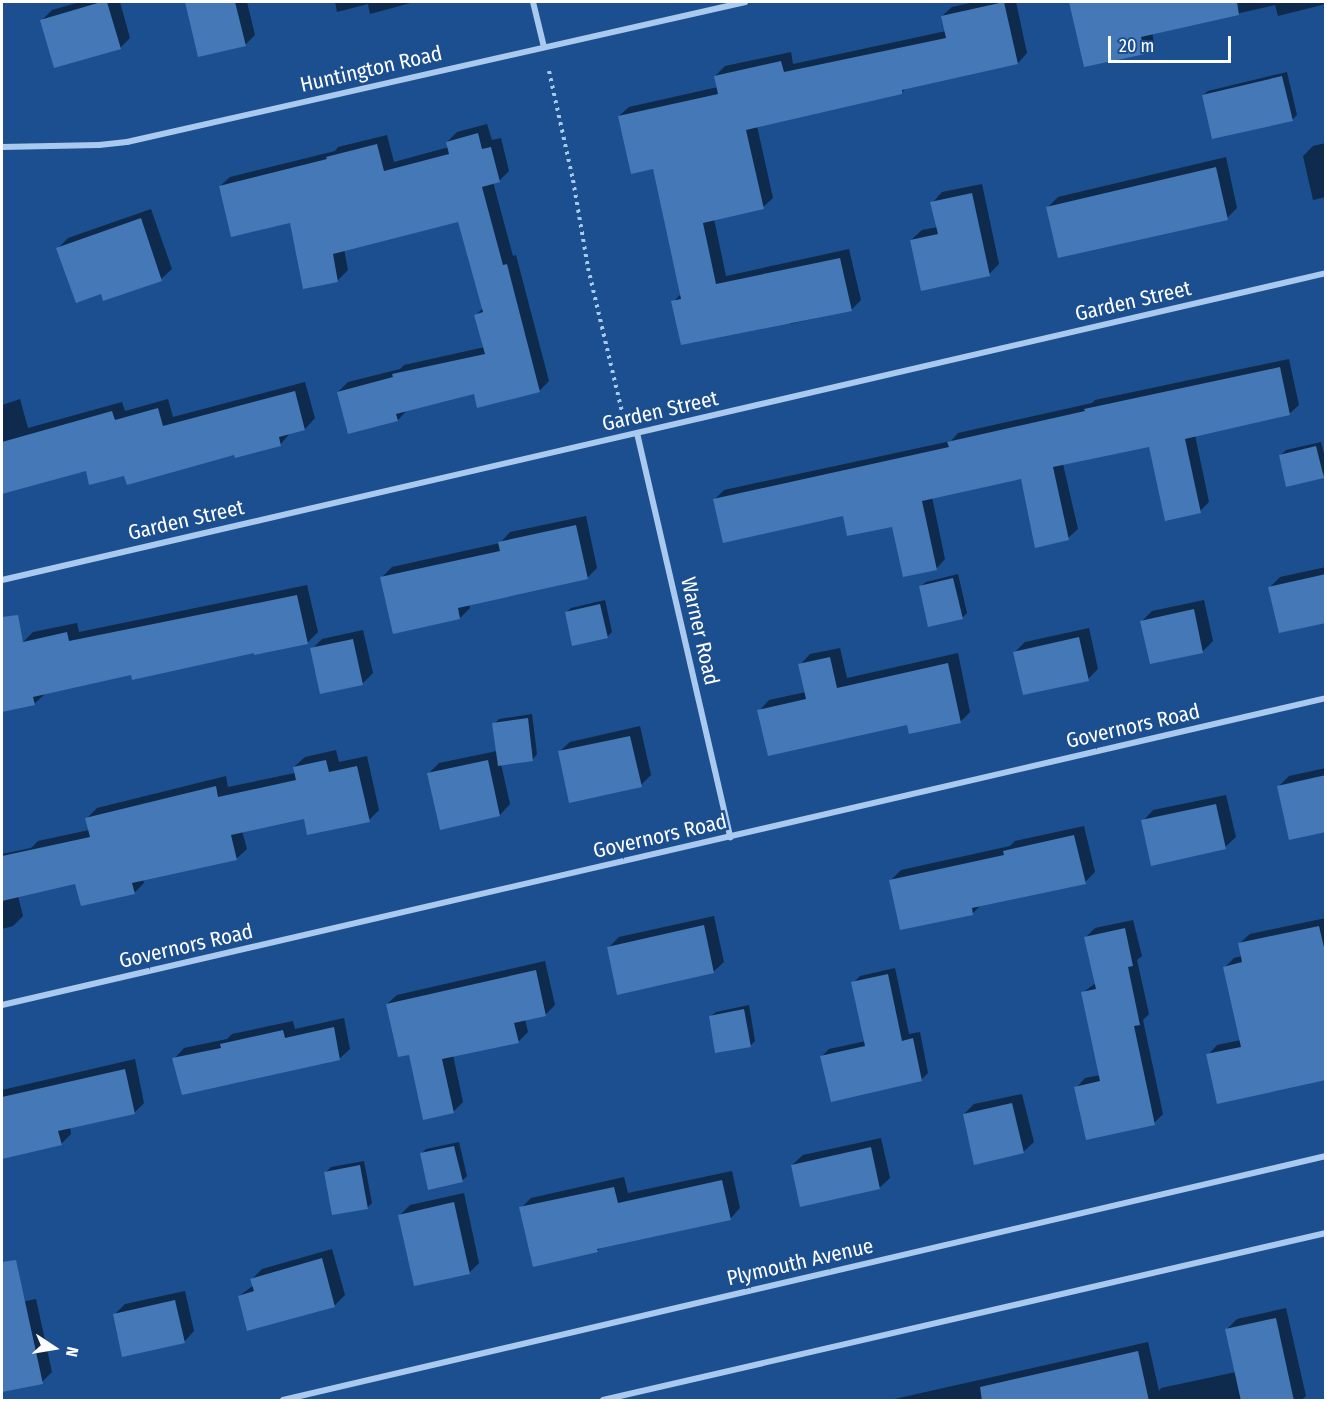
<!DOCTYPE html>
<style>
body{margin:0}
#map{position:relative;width:1327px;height:1402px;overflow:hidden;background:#1b4f8f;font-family:"Fira Sans Condensed",sans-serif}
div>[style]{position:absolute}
.shadow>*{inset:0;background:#0007}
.building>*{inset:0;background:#4478b7}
.path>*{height:4px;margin-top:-2px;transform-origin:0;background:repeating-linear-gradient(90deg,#a9c9ee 0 3px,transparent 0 7.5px)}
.minor>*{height:6px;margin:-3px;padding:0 3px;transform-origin:3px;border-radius:3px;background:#a9c9ee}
span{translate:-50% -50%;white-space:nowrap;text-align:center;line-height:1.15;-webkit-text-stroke:5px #1b4f8f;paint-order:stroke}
.street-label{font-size:21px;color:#fff}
.frame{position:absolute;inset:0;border:3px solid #fff;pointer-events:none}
.north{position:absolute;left:24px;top:1318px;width:60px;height:60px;-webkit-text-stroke:4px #1b4f8f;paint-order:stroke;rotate:102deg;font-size:16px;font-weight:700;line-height:24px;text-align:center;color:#fff}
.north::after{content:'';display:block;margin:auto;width:21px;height:27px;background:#fff;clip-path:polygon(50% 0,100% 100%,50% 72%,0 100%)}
.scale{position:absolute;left:1108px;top:36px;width:123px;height:27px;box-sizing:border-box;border:3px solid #fff;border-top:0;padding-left:8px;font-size:18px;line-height:21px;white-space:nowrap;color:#fff;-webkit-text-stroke:4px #1b4f8f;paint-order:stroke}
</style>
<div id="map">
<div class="shadow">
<div style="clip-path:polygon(80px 2px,120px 2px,130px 38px,120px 48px,42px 20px,52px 10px)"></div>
<div style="clip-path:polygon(187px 2px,247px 2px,255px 35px,245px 45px,199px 55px)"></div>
<div style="clip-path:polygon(335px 2px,414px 2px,370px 14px,368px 4px,337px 12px)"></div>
<div style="clip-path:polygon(975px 2px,1016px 2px,1027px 53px,1018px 63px,907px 87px,902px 92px,757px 126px,773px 198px,763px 207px,714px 219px,726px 276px,849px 249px,861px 300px,851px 310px,790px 324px,789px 321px,673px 302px,681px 294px,654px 168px,619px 116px,629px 107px,718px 87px,715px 76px,725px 66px,791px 52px,793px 64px,946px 31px,942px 16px,952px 7px)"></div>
<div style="clip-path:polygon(1071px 2px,1326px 2px,1326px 4px,1278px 16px,1275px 5px,1152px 33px,1154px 42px,1144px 52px,1085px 66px)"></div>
<div style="clip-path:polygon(1287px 72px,1297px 115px,1292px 120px,1203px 95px,1208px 91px)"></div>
<div style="clip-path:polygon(487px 124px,492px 140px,501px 138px,509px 171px,499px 181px,493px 182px,513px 256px,516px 255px,549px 381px,539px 391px,475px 392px,407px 410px,398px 420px,338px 392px,348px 382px,400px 369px,404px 365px,485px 347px,476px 315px,483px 308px,460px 220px,344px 249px,348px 270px,338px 280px,291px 221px,220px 186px,230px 177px,335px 151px,338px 147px,387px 135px,394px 162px,449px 147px,447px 142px,457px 132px)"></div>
<div style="clip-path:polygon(1326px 143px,1326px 197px,1313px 200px,1303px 156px,1313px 146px)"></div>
<div style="clip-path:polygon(1226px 157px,1237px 208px,1227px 218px,1048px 207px,1058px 197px)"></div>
<div style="clip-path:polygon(982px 184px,999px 264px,989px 274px,911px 240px,922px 230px,938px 227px,932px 203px,942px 192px)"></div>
<div style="clip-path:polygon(151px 209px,172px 269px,161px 279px,104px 299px,102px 292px,58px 248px,68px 238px)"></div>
<div style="clip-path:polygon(1289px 359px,1299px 405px,1289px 414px,1195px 435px,1209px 502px,1200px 511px,1150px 445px,1063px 464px,1078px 529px,1068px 538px,1022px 477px,932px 497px,945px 559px,936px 569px,893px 525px,844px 514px,715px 499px,724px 490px,951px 441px,958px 433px,1092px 403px,1095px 400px)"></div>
<div style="clip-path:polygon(305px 382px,315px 418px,305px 429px,290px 433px,280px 445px,125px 474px,87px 469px,2px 493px,2px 405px,20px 399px,28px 428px,122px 402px,125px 411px,168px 399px,173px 417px)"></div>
<div style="clip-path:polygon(1321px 442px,1326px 462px,1323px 477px,1281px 455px,1286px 450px)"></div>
<div style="clip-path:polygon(586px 516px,597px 568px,587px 578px,469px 604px,470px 608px,460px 618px,382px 577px,392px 567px,500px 543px,510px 532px)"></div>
<div style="clip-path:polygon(1326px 567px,1326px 621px,1270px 587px,1280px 577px)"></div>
<div style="clip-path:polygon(958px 574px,967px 613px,962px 618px,921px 586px,926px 582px)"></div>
<div style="clip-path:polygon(307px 585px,318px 632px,308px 642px,132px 674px,45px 694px,34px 704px,2px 711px,2px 647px,23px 642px,33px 632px,77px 623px,79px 632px)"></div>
<div style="clip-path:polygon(605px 600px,612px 632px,607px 637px,566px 613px,571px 608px)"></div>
<div style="clip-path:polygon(1204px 600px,1213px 641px,1203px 651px,1142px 621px,1152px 611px)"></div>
<div style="clip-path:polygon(1089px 628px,1098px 669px,1088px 679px,1015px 652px,1025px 642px)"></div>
<div style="clip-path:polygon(363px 630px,373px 673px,363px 683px,312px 649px,322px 639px)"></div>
<div style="clip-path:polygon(840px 648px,847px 678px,958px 653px,970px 712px,960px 722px,759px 711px,769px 700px,806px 692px,800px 665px,810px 654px)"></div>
<div style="clip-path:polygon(532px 714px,537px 754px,533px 759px,501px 764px,510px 804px,500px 815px,429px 773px,439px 763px,497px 751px,494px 724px,499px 719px)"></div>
<div style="clip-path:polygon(640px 726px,651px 775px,641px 785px,559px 752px,570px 742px)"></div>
<div style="clip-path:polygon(336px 750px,339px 762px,367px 756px,379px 810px,369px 820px,305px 817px,242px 831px,247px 849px,236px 859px,143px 879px,144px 883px,134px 893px,76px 882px,18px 896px,23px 916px,13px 926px,2px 929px,2px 854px,31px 848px,38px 841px,89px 830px,87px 818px,97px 808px,226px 776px,228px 787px,295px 773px,294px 767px,305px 757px)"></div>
<div style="clip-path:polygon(1326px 768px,1326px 830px,1279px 786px,1289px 776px)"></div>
<div style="clip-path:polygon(1226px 795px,1236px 837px,1225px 847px,1143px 821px,1153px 810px)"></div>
<div style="clip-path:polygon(1084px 826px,1095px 872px,1085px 882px,981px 905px,973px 913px,891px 880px,901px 870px,1010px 846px,1015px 841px)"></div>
<div style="clip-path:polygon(714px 916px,724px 962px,713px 972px,609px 947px,619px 937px)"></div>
<div style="clip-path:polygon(1326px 918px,1326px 1075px,1208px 1055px,1217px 1045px,1241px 1040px,1225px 967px,1234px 958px,1242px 956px,1240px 943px,1250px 934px)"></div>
<div style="clip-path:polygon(1133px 920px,1142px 956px,1137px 960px,1149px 1014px,1143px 1020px,1163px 1114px,1154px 1123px,1076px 1088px,1085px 1078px,1101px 1075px,1082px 993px,1096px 983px,1086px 937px,1095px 928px)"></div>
<div style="clip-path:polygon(545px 961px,555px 1005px,545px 1015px,525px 1019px,528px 1032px,518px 1042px,453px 1055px,463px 1102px,453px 1112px,410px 1053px,387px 1004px,397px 995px)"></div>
<div style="clip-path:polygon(895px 968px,909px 1034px,920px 1032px,928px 1073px,921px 1080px,822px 1056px,829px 1049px,866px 1041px,853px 983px,860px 976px)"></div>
<div style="clip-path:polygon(749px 1005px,755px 1041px,750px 1046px,711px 1016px,716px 1012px)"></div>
<div style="clip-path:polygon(344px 1018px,350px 1049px,339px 1059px,174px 1059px,184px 1048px,227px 1039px,232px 1034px,293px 1021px,295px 1029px)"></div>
<div style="clip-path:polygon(135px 1059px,144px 1103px,134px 1113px,70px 1127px,71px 1134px,61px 1144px,2px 1157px,2px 1090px)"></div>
<div style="clip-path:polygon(1022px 1094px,1034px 1142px,1023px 1152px,964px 1114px,974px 1104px)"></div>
<div style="clip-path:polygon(881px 1138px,890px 1178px,879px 1188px,792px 1165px,803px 1155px)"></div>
<div style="clip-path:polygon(459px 1142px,467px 1176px,462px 1181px,421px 1154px,426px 1149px)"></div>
<div style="clip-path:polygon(364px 1161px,372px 1203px,367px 1208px,326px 1172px,331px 1167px)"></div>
<div style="clip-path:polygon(732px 1171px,740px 1208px,730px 1219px,601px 1247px,597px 1251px,521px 1208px,531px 1198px,624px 1177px,628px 1193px)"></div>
<div style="clip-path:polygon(464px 1193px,479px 1263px,469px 1273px,400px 1215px,410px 1205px)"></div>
<div style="clip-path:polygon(332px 1249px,345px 1295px,334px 1306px,239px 1296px,254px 1285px,252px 1279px,262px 1269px)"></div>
<div style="clip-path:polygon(185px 1291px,194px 1331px,184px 1342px,114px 1315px,125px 1304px)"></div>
<div style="clip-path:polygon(36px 1299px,52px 1372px,42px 1382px,2px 1391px,2px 1306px)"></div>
<div style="clip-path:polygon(1286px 1308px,1306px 1396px,1301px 1400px,890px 1400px,1148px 1342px,1159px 1391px,1161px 1388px,1236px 1372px,1227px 1329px,1237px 1319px)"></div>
</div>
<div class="building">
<div style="clip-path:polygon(101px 2px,107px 2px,121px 49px,54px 68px,40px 20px)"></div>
<div style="clip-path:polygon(185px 2px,235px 2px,246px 46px,198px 57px)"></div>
<div style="clip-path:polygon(1004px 2px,1018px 64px,902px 90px,902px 94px,746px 130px,764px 209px,703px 223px,716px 284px,840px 258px,852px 311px,681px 345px,671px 301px,681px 299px,653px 169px,631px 174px,618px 116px,718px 94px,714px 76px,781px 61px,784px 72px,946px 38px,941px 16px)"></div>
<div style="clip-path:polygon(1069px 2px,1237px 2px,1239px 15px,1141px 37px,1145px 54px,1084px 67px)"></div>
<div style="clip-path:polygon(1282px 76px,1293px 121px,1212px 139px,1202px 95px)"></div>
<div style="clip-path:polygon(478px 133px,482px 149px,491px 147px,500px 182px,482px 187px,503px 265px,507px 264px,540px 392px,477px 408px,474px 394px,396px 414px,398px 421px,348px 434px,337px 392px,393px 377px,392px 374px,485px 354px,474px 315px,483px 312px,458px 222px,333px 254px,338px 282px,303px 289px,290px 223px,231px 237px,219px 186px,327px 159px,326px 157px,377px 144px,384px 171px,449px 154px,446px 142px)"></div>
<div style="clip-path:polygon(1216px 167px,1228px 220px,1058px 258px,1046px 207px)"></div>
<div style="clip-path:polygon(972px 193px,990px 276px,921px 291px,910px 240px,938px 234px,930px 202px)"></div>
<div style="clip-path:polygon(141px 218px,162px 281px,103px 301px,101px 294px,76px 303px,56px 248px)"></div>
<div style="clip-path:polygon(1280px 367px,1290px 415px,1185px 439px,1201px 513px,1165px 521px,1149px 447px,1053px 467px,1069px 540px,1035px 548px,1021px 479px,922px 501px,937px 570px,903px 577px,892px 527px,847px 536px,843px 516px,723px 543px,713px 499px,949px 447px,947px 442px,1085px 411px,1084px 409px)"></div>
<div style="clip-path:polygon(295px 391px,305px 430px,279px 437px,281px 446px,235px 458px,234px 455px,127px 485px,124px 476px,89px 485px,86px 471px,2px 494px,2px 442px,112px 411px,115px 420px,158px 408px,163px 426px)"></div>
<div style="clip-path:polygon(1316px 446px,1324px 478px,1286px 487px,1279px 455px)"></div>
<div style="clip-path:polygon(576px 525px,588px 579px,458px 608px,460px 619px,393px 634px,380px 577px,500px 551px,498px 542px)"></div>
<div style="clip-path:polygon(1326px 574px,1326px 623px,1279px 633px,1268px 587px)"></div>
<div style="clip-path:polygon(953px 578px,963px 619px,928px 627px,919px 586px)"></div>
<div style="clip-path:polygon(297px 595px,308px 644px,254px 655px,254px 653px,132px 680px,131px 675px,33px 697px,35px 705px,2px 712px,2px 617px,18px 615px,23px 642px,67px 632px,69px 641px)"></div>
<div style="clip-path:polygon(600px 604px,608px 638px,572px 646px,565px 612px)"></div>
<div style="clip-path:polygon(1194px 609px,1203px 653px,1150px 664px,1140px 621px)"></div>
<div style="clip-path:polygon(1079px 637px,1089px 681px,1023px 695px,1013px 652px)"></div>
<div style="clip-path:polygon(353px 639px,363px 685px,320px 694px,310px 648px)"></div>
<div style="clip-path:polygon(830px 657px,837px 688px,948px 663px,961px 723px,909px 734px,907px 725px,768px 756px,757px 710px,806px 699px,798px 664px)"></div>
<div style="clip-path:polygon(528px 718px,533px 761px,498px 766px,492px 723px)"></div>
<div style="clip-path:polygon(630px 736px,642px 787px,569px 803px,558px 751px)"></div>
<div style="clip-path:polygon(326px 760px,329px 772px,357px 766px,370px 822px,307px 835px,304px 819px,231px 835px,237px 860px,132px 883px,135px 894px,81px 906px,75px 884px,2px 901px,2px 856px,90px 837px,85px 818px,216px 786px,218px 797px,296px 780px,293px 767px)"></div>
<div style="clip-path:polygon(488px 760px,500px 816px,440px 830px,427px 773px)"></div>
<div style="clip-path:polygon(1326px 775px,1326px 832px,1289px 840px,1277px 786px)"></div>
<div style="clip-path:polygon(1216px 804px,1226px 849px,1151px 866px,1141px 820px)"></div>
<div style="clip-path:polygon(1074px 835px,1086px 884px,972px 908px,973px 915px,900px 930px,889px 880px,1004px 855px,1003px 851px)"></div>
<div style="clip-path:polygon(704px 925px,714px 973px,617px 995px,607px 947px)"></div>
<div style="clip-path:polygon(1319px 926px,1326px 956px,1326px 1080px,1217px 1104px,1206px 1054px,1241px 1047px,1223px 967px,1242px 962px,1238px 943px)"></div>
<div style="clip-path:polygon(1125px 928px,1133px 966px,1128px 967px,1140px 1025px,1134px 1026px,1155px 1125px,1086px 1140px,1074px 1087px,1100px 1081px,1081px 992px,1096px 989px,1084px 937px)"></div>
<div style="clip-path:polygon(536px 970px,546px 1016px,514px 1023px,519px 1043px,442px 1059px,454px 1113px,423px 1120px,409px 1055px,398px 1057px,386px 1004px)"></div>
<div style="clip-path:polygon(888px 974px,902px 1041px,913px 1038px,922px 1081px,831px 1102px,820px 1056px,865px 1046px,851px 982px)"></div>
<div style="clip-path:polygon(744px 1009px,751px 1047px,715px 1053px,709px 1016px)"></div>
<div style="clip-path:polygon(334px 1027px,340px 1060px,182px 1095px,172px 1058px,221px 1048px,220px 1044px,283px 1030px,285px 1038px)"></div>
<div style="clip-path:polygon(125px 1069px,135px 1114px,58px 1131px,62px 1145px,2px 1159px,2px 1097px)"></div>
<div style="clip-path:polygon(1012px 1103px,1024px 1153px,974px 1165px,963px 1114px)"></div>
<div style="clip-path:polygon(454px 1146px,463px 1182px,428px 1190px,420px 1153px)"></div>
<div style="clip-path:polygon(871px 1147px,880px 1189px,800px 1207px,791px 1165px)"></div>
<div style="clip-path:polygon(360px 1165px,368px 1209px,332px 1215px,324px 1172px)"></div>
<div style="clip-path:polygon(722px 1180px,731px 1220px,597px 1249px,598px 1252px,533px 1267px,519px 1207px,614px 1187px,618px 1203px)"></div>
<div style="clip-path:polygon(454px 1202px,470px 1274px,414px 1286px,398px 1215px)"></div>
<div style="clip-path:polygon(322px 1258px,335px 1307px,247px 1331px,238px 1296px,254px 1291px,250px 1279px)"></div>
<div style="clip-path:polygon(16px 1260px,43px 1384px,2px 1392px,2px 1262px)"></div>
<div style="clip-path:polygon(175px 1300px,185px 1343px,122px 1357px,113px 1314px)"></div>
<div style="clip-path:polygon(1276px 1318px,1294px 1401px,1241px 1401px,1225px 1329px)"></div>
<div style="clip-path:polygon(1138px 1351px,1149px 1401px,982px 1401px,980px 1387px)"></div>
</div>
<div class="path">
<div style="left:549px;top:71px;width:112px;rotate:77.6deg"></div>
<div style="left:573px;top:180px;width:89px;rotate:80.3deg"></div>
<div style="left:588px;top:268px;width:148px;rotate:76.7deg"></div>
</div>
<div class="minor">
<div style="left:533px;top:2px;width:46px;rotate:76.3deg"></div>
<div style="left:2px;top:147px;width:97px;rotate:-1.2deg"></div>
<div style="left:99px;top:145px;width:28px;rotate:-6deg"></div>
<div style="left:127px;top:142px;width:634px;rotate:-12.76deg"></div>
<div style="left:637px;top:433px;width:415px;rotate:77deg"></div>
<div style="left:2px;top:580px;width:1359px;rotate:-13.05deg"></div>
<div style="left:2px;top:1005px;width:1359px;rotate:-13.05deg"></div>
<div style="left:283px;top:1400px;width:1071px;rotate:-13.17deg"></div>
<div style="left:603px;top:1400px;width:742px;rotate:-13.01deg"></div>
</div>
<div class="street-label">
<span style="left:371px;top:69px;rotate:-13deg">Huntington Road</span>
<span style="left:1133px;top:301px;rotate:-13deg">Garden Street</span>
<span style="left:660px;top:411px;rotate:-13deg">Garden Street</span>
<span style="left:186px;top:520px;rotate:-13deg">Garden Street</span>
<span style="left:700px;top:631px;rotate:77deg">Warner Road</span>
<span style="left:1133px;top:726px;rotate:-13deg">Governors Road</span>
<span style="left:660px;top:836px;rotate:-13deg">Governors Road</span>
<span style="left:186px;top:946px;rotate:-13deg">Governors Road</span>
<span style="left:800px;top:1262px;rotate:-13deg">Plymouth Avenue</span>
</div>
<div class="frame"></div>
<div class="north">N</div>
<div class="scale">20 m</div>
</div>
